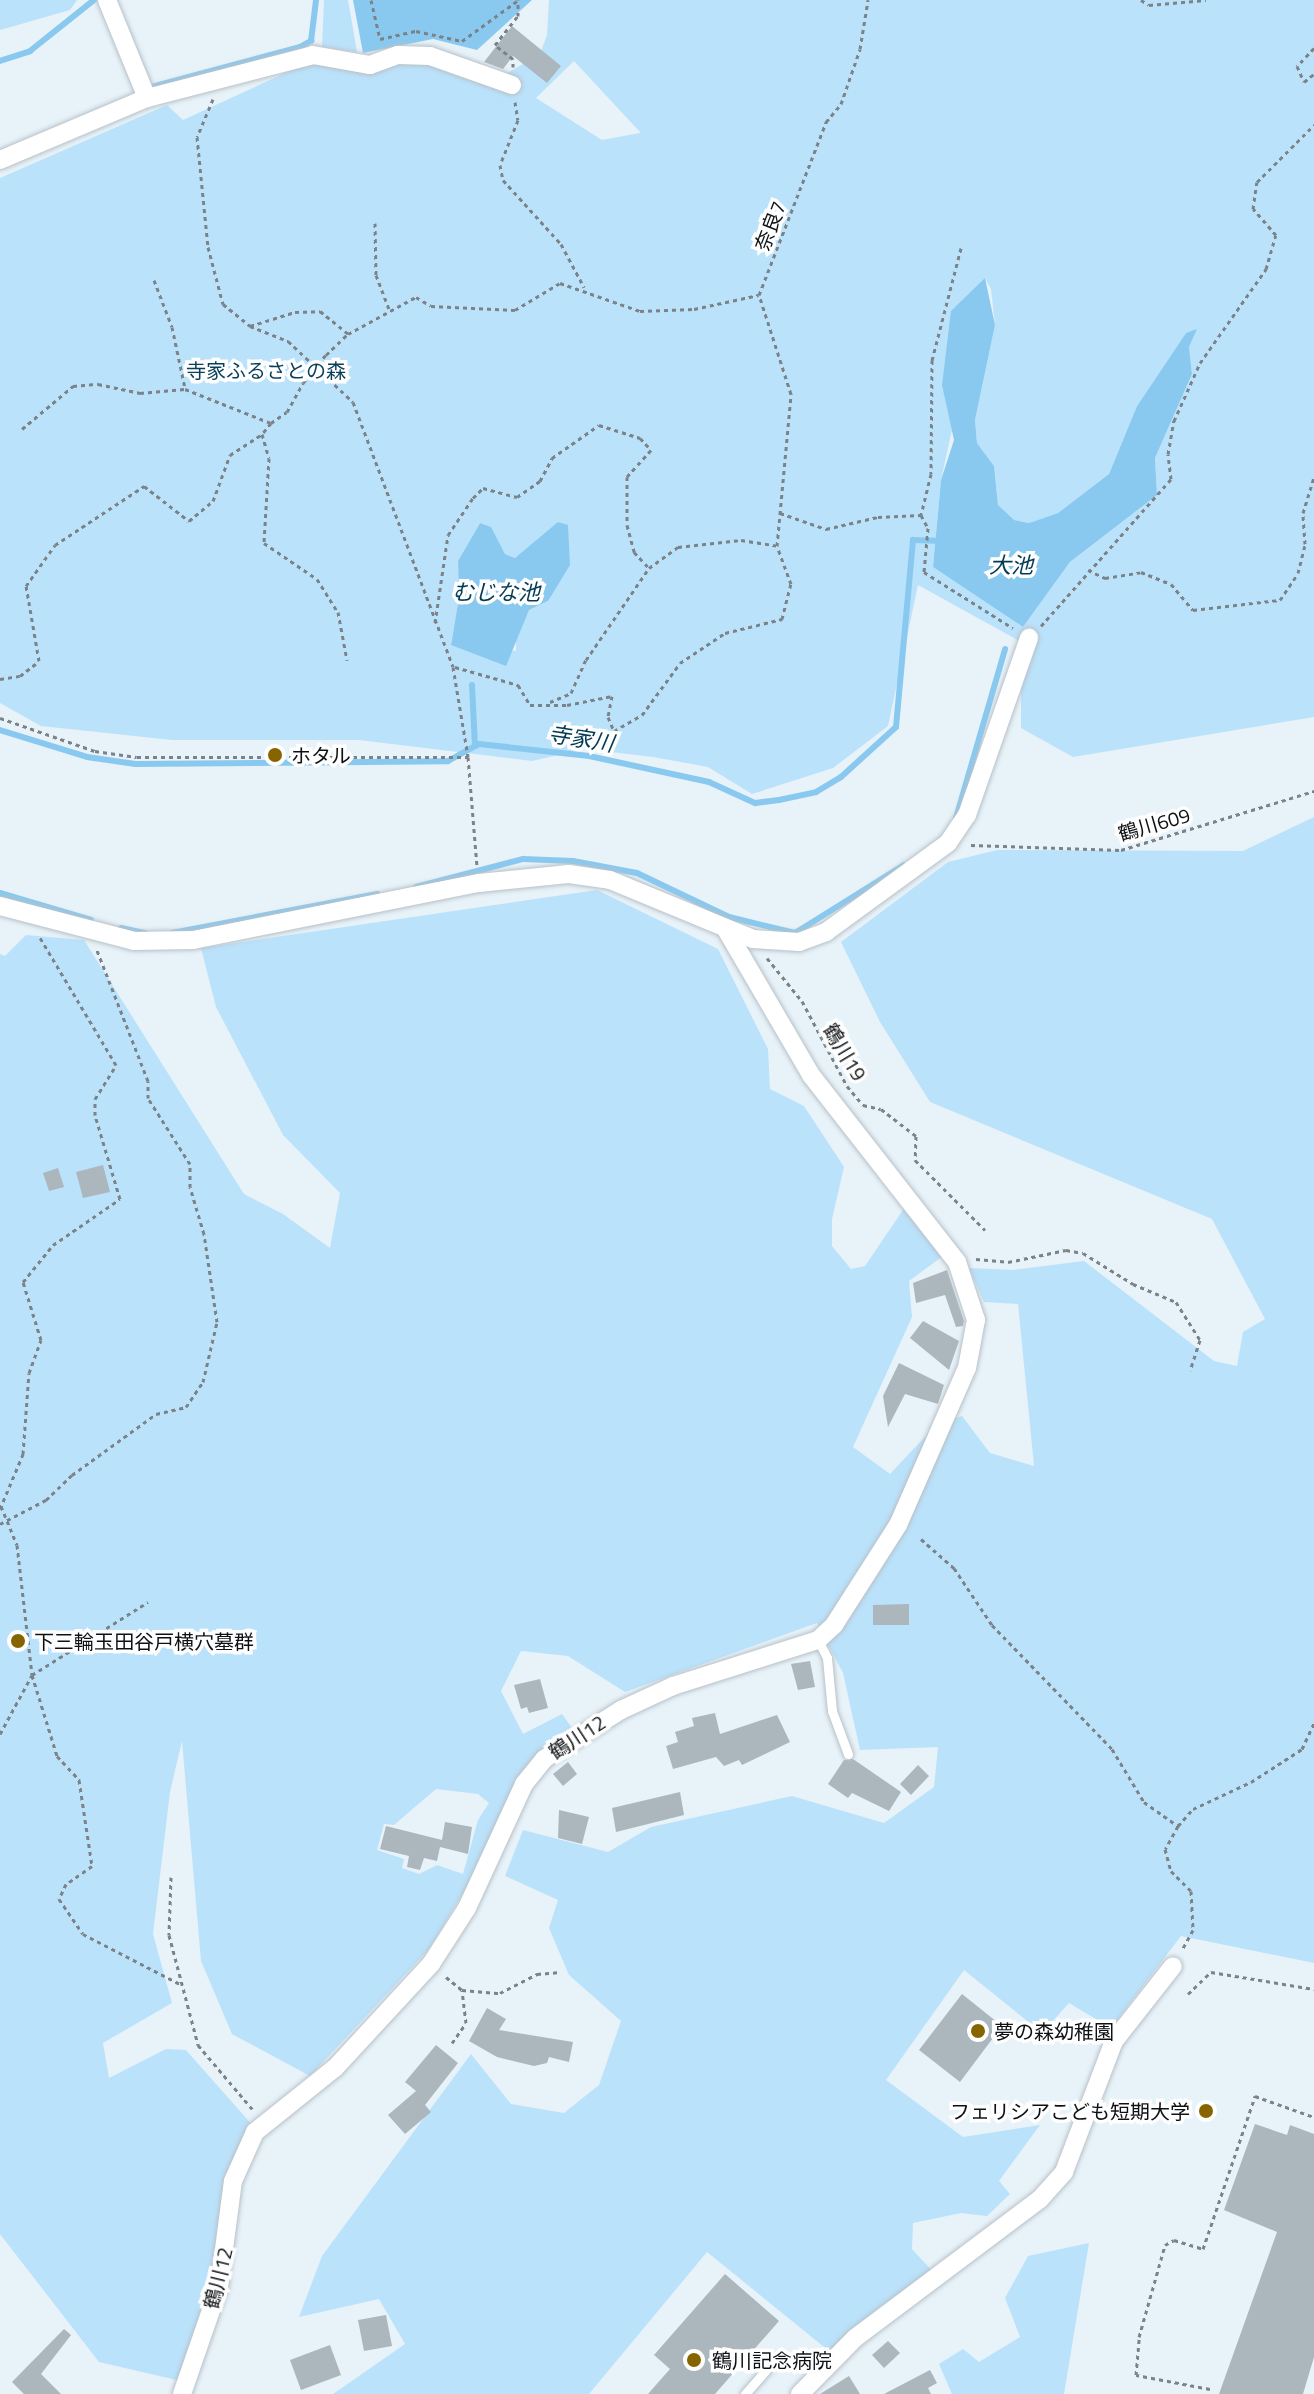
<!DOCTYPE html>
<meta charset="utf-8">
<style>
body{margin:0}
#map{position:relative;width:1314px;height:2394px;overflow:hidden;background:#e8f2f9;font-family:"Titillium Web","Noto Sans JP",sans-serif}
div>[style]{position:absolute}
.green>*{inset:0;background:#bbe2fb}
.water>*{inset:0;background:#89c9f0}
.stream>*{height:6px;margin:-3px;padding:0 3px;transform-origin:3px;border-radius:3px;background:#89c9f0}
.building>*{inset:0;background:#acb6bd}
.path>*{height:3px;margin-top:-1.5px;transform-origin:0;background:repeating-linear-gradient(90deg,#7c8388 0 4px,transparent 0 8px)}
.roads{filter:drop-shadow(0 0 2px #b7c1c8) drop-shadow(0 0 2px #b7c1c8)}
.service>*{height:9px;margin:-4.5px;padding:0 4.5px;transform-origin:4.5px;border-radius:4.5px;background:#fff}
.minor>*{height:18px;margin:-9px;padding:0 9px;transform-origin:9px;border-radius:9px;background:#fff}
.path-bridge>*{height:3px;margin-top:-1.5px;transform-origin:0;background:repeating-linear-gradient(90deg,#7c8388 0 4px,transparent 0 8px)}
.dots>*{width:22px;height:22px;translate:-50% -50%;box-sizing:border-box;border:4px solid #fefefe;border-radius:50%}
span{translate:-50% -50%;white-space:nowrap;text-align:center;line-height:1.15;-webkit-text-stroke:7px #fefefe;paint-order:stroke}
.street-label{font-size:20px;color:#0e1114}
.park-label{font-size:20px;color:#093f59}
.poi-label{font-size:20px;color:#0e1114}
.left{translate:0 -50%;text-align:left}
.right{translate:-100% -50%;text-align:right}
.water-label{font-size:22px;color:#023a53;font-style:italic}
</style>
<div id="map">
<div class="green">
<div style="clip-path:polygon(0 0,77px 0,70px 10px,0 30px)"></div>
<div style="clip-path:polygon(324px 0,348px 0,357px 52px,322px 47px)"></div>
<div style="clip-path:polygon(evenodd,549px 0,1314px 0,1314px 717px,1073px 757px,1021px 728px,1021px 642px,918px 585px,888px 726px,833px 768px,752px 794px,708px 767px,653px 757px,585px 749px,532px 761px,359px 740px,172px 740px,41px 726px,0 703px,0 178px,167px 105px,183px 120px,307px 63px,439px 49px,492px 82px,540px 54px,547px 35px,549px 0,574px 61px,640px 132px,640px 133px,602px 140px,536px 98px,574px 61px,549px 0,985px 278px,991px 289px,995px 325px,975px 420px,977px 443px,994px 466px,998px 505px,1013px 520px,1029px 523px,1058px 513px,1109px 474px,1137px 406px,1186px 333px,1196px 330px,1189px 347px,1192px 374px,1155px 458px,1157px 495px,1070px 562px,1023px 627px,933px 567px,941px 480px,985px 278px,549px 0,480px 523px,490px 527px,505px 554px,515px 558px,527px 550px,548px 601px,529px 610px,516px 633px,516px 651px,451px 644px,459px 597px,458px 561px,480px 523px)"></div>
<div style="clip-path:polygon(evenodd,1314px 817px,1314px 1963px,1181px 1936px,1111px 2028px,1069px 2003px,1042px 2033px,964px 1970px,886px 2080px,963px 2137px,1040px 2125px,999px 2181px,1010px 2194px,987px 2216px,961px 2213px,913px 2223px,912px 2249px,935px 2274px,829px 2351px,707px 2252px,589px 2394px,333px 2394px,405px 2344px,379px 2299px,299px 2317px,322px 2256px,471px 2054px,511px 2104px,564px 2113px,599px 2085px,621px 2021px,569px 1975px,549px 1928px,558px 1900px,505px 1876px,523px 1830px,608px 1852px,651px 1827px,792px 1796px,884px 1823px,934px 1787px,938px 1747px,860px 1750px,843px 1673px,817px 1623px,625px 1692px,568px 1656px,521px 1651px,501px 1691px,523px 1734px,562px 1714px,572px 1728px,532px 1759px,480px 1865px,429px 1949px,310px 2076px,232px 2034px,201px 1961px,182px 1741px,170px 1792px,153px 1934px,172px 2003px,103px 2043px,109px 2078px,166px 2049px,186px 2050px,254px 2127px,181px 2381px,99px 2362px,0 2234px,0 954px,5px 956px,26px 935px,84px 940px,244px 1194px,283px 1214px,330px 1248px,340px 1193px,283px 1135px,216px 1007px,201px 948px,597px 890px,718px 949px,768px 1049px,770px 1089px,804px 1106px,844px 1167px,832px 1219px,832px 1246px,851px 1269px,865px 1266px,905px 1207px,943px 1256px,909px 1281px,912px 1317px,853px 1447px,890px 1474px,937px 1424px,962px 1416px,990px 1453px,1034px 1466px,1018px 1304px,984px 1302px,969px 1268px,1013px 1270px,1084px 1261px,1214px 1361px,1237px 1366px,1243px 1332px,1265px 1319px,1212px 1219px,930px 1102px,880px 1022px,841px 942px,948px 862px,997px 850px,1243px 851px,1314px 817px,436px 1789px,478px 1794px,489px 1803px,478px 1820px,463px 1874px,437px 1865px,419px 1874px,402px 1868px,404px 1859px,377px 1850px,384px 1824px,394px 1825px,436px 1789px)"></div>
<div style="clip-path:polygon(1089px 2243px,1064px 2394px,952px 2394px,939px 2364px,963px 2349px,979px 2362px,1020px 2337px,1005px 2298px,1028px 2256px)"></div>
</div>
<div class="water">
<div style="clip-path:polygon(353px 0,532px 0,477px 50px,433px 39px,363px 53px)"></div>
<div style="clip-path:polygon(985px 278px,995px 325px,975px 420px,977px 443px,994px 466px,998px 505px,1014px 520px,1029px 523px,1058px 513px,1109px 474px,1137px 406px,1186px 333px,1197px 329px,1189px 347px,1192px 374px,1155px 458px,1157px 495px,1070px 562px,1023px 627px,933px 567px,941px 480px,954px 440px,942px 385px,951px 311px)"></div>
<div style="clip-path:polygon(558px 522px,568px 525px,570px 565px,548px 601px,529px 610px,506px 666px,451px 645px,459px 597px,458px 561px,480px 523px,491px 527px,505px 554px,515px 558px)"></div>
</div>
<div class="stream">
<div style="left:0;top:61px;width:32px;rotate:-18deg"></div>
<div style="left:30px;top:51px;width:82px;rotate:-38.6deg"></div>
<div style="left:148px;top:88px;width:157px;rotate:-15.1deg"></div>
<div style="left:300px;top:47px;width:13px;rotate:-29deg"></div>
<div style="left:311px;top:41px;width:41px;rotate:-83deg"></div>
<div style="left:472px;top:685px;width:61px;rotate:87.2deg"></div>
<div style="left:0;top:730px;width:91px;rotate:17.2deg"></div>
<div style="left:87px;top:757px;width:49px;rotate:8.3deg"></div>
<div style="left:135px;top:764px;width:313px;rotate:-0.5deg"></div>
<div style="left:448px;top:761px;width:35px;rotate:-29deg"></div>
<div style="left:479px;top:744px;width:111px;rotate:6.2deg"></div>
<div style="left:589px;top:756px;width:123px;rotate:12.2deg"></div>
<div style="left:709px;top:782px;width:51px;rotate:24.5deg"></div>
<div style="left:755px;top:803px;width:24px;rotate:-7deg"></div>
<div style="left:779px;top:800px;width:38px;rotate:-12deg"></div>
<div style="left:816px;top:792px;width:29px;rotate:-31deg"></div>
<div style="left:841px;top:777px;width:74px;rotate:-42.3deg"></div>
<div style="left:896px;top:727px;width:188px;rotate:-84.8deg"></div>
<div style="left:913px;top:540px;width:29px;rotate:2deg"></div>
<div style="left:956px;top:818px;width:176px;rotate:-73.8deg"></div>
<div style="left:416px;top:887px;width:111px;rotate:-14.7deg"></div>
<div style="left:523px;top:859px;width:50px;rotate:2.3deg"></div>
<div style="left:573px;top:861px;width:65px;rotate:10.6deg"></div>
<div style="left:637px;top:873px;width:102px;rotate:25.6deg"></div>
<div style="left:729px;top:917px;width:68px;rotate:13.6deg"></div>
<div style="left:795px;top:933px;width:128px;rotate:-32deg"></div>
<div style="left:0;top:893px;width:95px;rotate:16.5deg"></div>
<div style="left:121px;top:928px;width:25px;rotate:12deg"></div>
<div style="left:172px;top:933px;width:209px;rotate:-10.8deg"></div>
</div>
<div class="building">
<div style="clip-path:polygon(512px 26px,561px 66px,547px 83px,513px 56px,503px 69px,484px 62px)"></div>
<div style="clip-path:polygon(103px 1165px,110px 1192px,83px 1198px,76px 1172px)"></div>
<div style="clip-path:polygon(58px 1168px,64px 1187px,49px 1191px,43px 1173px)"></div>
<div style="clip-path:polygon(947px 1270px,964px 1321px,963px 1326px,956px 1327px,945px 1295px,916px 1303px,913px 1283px)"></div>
<div style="clip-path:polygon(923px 1321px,959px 1341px,949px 1370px,910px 1338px)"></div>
<div style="clip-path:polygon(899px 1363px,944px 1385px,938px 1404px,905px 1394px,888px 1427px,883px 1396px)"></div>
<div style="clip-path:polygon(909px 1604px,909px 1625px,873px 1625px,873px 1605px)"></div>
<div style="clip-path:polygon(810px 1661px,815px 1687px,798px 1690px,791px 1664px)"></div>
<div style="clip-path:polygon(540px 1679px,548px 1708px,529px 1713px,527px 1707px,521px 1709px,514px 1685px)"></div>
<div style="clip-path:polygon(715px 1713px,720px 1734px,777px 1715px,790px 1742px,742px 1765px,739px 1760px,724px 1766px,716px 1757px,673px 1769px,666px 1746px,678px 1742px,675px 1732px,694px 1726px,692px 1718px)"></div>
<div style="clip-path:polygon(853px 1759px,901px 1792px,889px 1811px,852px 1793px,848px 1798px,828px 1784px,844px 1760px)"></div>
<div style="clip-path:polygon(568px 1762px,577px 1774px,563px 1786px,553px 1774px)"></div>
<div style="clip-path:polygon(918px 1765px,929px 1776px,911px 1795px,900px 1784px)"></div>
<div style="clip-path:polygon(680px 1792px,684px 1815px,616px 1832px,612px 1808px)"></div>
<div style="clip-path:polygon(559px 1810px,589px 1817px,582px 1844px,558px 1838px)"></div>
<div style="clip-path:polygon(445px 1822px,472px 1827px,468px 1854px,440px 1847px,437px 1861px,424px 1858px,420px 1870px,407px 1867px,409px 1856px,380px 1849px,386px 1826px,442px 1840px)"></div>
<div style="clip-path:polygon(962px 1994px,1002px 2026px,960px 2082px,919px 2050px)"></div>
<div style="clip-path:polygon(487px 2008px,506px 2019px,499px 2030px,573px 2042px,569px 2062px,549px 2057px,547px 2063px,534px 2066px,497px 2057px,469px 2041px)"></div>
<div style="clip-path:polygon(436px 2045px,458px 2063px,425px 2105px,431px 2112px,405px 2134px,388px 2115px,416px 2091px,405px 2082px)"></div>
<div style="clip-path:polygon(1255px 2124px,1287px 2135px,1290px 2125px,1314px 2134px,1314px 2357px,1303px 2394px,1219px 2394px,1277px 2232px,1224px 2210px)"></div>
<div style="clip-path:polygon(725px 2274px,779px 2321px,715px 2394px,648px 2394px,670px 2369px,654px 2355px)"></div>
<div style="clip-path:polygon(386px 2315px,392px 2346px,364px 2351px,358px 2320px)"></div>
<div style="clip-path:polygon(64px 2329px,71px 2335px,41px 2374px,61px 2394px,24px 2394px,12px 2382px)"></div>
<div style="clip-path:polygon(888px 2341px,900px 2353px,884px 2368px,872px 2355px)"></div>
<div style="clip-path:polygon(330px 2345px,341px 2375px,301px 2390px,290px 2360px)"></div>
<div style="clip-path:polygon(930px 2370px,937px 2383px,928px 2388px,931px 2394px,884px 2394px)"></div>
<div style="clip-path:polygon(849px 2376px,860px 2394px,820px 2394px)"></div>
</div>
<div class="path">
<div style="left:371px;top:0;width:40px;rotate:77deg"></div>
<div style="left:380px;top:39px;width:37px;rotate:-13deg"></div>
<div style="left:416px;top:31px;width:47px;rotate:12.3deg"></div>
<div style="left:462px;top:41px;width:68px;rotate:-36deg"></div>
<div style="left:1141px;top:0;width:9px;rotate:32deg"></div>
<div style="left:1149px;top:5px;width:57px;rotate:-5deg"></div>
<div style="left:1314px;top:48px;width:25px;rotate:133deg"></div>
<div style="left:1297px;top:66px;width:17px;rotate:66deg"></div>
<div style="left:1304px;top:82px;width:13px;rotate:-39deg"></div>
<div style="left:513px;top:67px;width:8px;rotate:-90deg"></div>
<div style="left:513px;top:59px;width:23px;rotate:-142deg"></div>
<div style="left:495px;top:45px;width:37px;rotate:-52deg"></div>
<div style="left:518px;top:16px;width:16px;rotate:-90deg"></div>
<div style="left:213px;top:99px;width:41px;rotate:112.8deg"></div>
<div style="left:197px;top:137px;width:111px;rotate:84.3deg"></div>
<div style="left:208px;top:247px;width:59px;rotate:75.3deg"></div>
<div style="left:223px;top:304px;width:35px;rotate:39deg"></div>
<div style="left:250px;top:326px;width:41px;rotate:21.5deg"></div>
<div style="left:288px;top:341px;width:89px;rotate:43.2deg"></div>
<div style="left:353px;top:402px;width:283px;rotate:69.3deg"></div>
<div style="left:453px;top:667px;width:91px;rotate:80.5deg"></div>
<div style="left:515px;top:102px;width:18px;rotate:81deg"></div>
<div style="left:518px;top:120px;width:48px;rotate:111.8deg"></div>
<div style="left:500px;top:165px;width:15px;rotate:79deg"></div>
<div style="left:503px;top:180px;width:86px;rotate:47.8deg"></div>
<div style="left:561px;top:244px;width:49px;rotate:61.9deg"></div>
<div style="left:375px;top:223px;width:52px;rotate:88.9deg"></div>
<div style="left:376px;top:275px;width:36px;rotate:69deg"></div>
<div style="left:961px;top:248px;width:116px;rotate:104.5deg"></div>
<div style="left:932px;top:360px;width:114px;rotate:90.5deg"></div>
<div style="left:931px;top:474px;width:42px;rotate:103.7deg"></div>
<div style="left:921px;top:515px;width:15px;rotate:62deg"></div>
<div style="left:928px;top:528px;width:44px;rotate:95.2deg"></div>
<div style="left:924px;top:572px;width:105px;rotate:32.2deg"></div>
<div style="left:154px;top:280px;width:50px;rotate:69deg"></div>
<div style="left:172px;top:327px;width:62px;rotate:78deg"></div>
<div style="left:250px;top:326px;width:47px;rotate:-17.3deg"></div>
<div style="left:295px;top:312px;width:25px;rotate:-2deg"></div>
<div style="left:320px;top:311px;width:36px;rotate:39deg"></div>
<div style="left:326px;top:355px;width:30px;rotate:-44deg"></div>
<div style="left:348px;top:334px;width:77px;rotate:-28.6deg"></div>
<div style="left:416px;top:297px;width:17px;rotate:31deg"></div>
<div style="left:431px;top:306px;width:84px;rotate:2.7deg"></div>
<div style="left:515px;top:310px;width:52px;rotate:-31deg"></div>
<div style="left:560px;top:283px;width:85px;rotate:19.3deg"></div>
<div style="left:640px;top:311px;width:54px;rotate:-2.1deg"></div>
<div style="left:694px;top:309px;width:66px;rotate:-12.2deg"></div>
<div style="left:759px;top:295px;width:186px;rotate:-68.8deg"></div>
<div style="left:826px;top:122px;width:23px;rotate:-50deg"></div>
<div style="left:841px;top:104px;width:58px;rotate:-70.9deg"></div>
<div style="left:860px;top:49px;width:50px;rotate:-80.7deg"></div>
<div style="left:271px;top:423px;width:14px;rotate:129deg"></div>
<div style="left:262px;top:434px;width:25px;rotate:74deg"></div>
<div style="left:269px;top:458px;width:85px;rotate:93.4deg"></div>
<div style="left:264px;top:543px;width:64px;rotate:34.2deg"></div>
<div style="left:317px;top:579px;width:39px;rotate:58deg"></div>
<div style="left:338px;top:612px;width:49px;rotate:79.4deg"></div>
<div style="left:22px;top:429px;width:67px;rotate:-40.1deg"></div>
<div style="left:73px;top:386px;width:25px;rotate:-5deg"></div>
<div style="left:98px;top:384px;width:43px;rotate:12.1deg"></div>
<div style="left:140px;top:393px;width:45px;rotate:-5.1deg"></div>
<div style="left:185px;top:389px;width:92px;rotate:21.6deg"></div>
<div style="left:271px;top:423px;width:19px;rotate:-35deg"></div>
<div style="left:287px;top:412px;width:33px;rotate:-61deg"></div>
<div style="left:780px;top:513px;width:49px;rotate:19.2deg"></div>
<div style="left:826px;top:529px;width:53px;rotate:-13deg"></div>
<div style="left:878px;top:517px;width:43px;rotate:-2.7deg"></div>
<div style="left:1088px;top:570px;width:19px;rotate:25deg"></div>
<div style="left:1105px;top:578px;width:36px;rotate:-9deg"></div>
<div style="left:1141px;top:572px;width:32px;rotate:22deg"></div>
<div style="left:1171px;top:584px;width:34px;rotate:50deg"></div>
<div style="left:1193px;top:610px;width:88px;rotate:-6.6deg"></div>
<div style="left:1280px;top:600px;width:32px;rotate:-56deg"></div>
<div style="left:1298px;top:573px;width:30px;rotate:-76deg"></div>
<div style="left:1305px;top:544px;width:31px;rotate:-94deg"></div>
<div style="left:1303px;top:513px;width:37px;rotate:-73deg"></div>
<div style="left:435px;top:623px;width:89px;rotate:-81.6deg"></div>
<div style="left:448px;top:535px;width:45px;rotate:-56deg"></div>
<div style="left:473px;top:498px;width:14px;rotate:-45deg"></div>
<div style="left:483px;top:488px;width:35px;rotate:15deg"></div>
<div style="left:517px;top:497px;width:28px;rotate:-35deg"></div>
<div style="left:540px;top:481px;width:26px;rotate:-62deg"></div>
<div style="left:552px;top:458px;width:57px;rotate:-35.1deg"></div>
<div style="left:599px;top:425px;width:43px;rotate:17.6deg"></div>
<div style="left:640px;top:438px;width:16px;rotate:47deg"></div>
<div style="left:651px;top:450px;width:36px;rotate:132deg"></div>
<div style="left:627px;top:477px;width:48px;rotate:90deg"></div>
<div style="left:627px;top:525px;width:28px;rotate:75deg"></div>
<div style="left:634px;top:552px;width:22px;rotate:47deg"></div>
<div style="left:1041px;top:626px;width:196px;rotate:-48.5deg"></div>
<div style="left:1171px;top:479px;width:25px;rotate:-97deg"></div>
<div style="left:1168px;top:454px;width:34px;rotate:-80deg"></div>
<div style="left:1174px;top:421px;width:64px;rotate:-65.9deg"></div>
<div style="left:1200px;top:363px;width:115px;rotate:-54.9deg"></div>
<div style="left:1266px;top:269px;width:35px;rotate:-74deg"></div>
<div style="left:1276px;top:235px;width:35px;rotate:-131deg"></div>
<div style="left:1253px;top:209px;width:27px;rotate:-82deg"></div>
<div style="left:1257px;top:182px;width:81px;rotate:-45deg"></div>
<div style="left:455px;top:667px;width:66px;rotate:15.9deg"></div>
<div style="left:518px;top:685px;width:23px;rotate:59deg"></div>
<div style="left:530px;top:705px;width:37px"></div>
<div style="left:567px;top:705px;width:46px;rotate:-11.3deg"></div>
<div style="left:612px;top:696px;width:21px;rotate:101deg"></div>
<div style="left:608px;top:717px;width:15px;rotate:67deg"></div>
<div style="left:614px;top:731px;width:32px;rotate:-30deg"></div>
<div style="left:642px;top:715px;width:64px;rotate:-53.8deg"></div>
<div style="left:680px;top:663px;width:54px;rotate:-33.7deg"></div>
<div style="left:725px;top:633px;width:59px;rotate:-13.8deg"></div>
<div style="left:782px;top:619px;width:36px;rotate:-76deg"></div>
<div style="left:791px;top:584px;width:40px;rotate:-110.2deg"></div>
<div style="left:777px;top:546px;width:153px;rotate:-84.7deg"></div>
<div style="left:791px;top:394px;width:104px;rotate:-107.9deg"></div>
<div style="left:0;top:679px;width:20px;rotate:-9deg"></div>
<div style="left:20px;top:676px;width:24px;rotate:-38deg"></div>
<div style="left:39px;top:661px;width:76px;rotate:-99.8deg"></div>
<div style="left:26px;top:586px;width:50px;rotate:-54.7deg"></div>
<div style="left:55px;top:545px;width:107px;rotate:-33.5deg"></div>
<div style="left:144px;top:486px;width:57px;rotate:37.9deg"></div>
<div style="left:189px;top:521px;width:31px;rotate:-40deg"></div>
<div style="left:213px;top:501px;width:49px;rotate:-69.7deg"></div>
<div style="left:230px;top:455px;width:38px;rotate:-33deg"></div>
<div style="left:550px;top:702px;width:23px;rotate:-23deg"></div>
<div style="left:571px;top:693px;width:36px;rotate:-66deg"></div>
<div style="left:586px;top:660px;width:112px;rotate:-55.6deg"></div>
<div style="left:649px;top:568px;width:36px;rotate:-36deg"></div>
<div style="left:678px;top:547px;width:63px;rotate:-6.3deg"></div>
<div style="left:741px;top:540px;width:36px;rotate:9deg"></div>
<div style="left:0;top:718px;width:101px;rotate:19.2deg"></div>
<div style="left:95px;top:751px;width:42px;rotate:8.1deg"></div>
<div style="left:137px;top:757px;width:331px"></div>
<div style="left:468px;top:757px;width:110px;rotate:85.3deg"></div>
<div style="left:971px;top:845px;width:150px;rotate:1.9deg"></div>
<div style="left:1121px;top:850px;width:202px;rotate:-17deg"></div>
<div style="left:767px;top:958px;width:55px;rotate:50.9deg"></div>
<div style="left:802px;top:1001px;width:96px;rotate:62.1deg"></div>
<div style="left:847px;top:1086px;width:25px;rotate:50deg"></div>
<div style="left:863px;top:1105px;width:18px;rotate:13deg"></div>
<div style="left:881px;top:1109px;width:44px;rotate:37.6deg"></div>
<div style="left:916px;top:1136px;width:24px;rotate:92deg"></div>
<div style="left:915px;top:1160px;width:99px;rotate:45deg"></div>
<div style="left:976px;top:1259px;width:32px;rotate:5deg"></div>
<div style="left:1008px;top:1262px;width:59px;rotate:-11.7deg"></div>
<div style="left:1066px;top:1250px;width:17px;rotate:10deg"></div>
<div style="left:1083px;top:1253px;width:59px;rotate:31.8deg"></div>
<div style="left:1133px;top:1284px;width:47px;rotate:22.7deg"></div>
<div style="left:1176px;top:1302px;width:45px;rotate:57.7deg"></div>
<div style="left:1200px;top:1340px;width:32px;rotate:108deg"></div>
<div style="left:1px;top:1506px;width:42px;rotate:67.7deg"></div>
<div style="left:17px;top:1545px;width:131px;rotate:83.4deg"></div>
<div style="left:32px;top:1675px;width:85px;rotate:72.8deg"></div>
<div style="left:57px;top:1756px;width:33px;rotate:47deg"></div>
<div style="left:79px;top:1780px;width:87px;rotate:81.4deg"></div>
<div style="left:92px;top:1866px;width:32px;rotate:145deg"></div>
<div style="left:66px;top:1884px;width:17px;rotate:115deg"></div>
<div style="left:59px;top:1899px;width:42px;rotate:55.6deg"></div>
<div style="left:83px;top:1934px;width:111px;rotate:27.3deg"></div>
<div style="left:0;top:1509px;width:60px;rotate:-67.3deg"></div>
<div style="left:23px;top:1454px;width:81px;rotate:-85.8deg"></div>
<div style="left:29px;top:1373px;width:35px;rotate:-70deg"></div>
<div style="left:41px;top:1340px;width:61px;rotate:-107.2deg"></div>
<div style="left:23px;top:1282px;width:48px;rotate:-51deg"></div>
<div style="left:53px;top:1245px;width:81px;rotate:-34.5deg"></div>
<div style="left:120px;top:1199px;width:88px;rotate:-106.6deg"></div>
<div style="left:95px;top:1115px;width:16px;rotate:-90deg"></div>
<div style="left:95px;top:1099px;width:40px;rotate:-58deg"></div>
<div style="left:116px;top:1065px;width:150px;rotate:-120.8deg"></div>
<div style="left:0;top:1524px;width:52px;rotate:-27.6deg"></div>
<div style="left:46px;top:1500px;width:36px;rotate:-44deg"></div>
<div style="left:72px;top:1475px;width:104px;rotate:-36deg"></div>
<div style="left:156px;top:1414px;width:31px;rotate:-13deg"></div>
<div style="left:186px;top:1407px;width:30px;rotate:-56deg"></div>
<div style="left:203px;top:1382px;width:62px;rotate:-76.9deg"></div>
<div style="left:217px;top:1322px;width:89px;rotate:-98.4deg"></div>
<div style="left:204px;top:1234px;width:49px;rotate:-106.6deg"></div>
<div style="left:190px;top:1187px;width:23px;rotate:-90deg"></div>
<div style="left:190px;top:1164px;width:78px;rotate:-122.5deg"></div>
<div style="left:148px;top:1098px;width:17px;rotate:-90deg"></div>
<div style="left:148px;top:1081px;width:141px;rotate:-111.3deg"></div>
<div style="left:921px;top:1539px;width:44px;rotate:41.3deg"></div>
<div style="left:954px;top:1568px;width:69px;rotate:56.3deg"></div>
<div style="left:992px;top:1625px;width:173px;rotate:45.9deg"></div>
<div style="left:1112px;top:1749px;width:62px;rotate:58.9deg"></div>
<div style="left:1144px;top:1802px;width:42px;rotate:35.2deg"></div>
<div style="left:1178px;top:1826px;width:26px;rotate:119deg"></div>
<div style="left:1165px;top:1849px;width:23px;rotate:75deg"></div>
<div style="left:1171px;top:1871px;width:28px;rotate:45deg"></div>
<div style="left:1191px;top:1891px;width:39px;rotate:87deg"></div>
<div style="left:1193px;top:1930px;width:23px;rotate:119deg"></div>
<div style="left:0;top:1734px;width:67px;rotate:-61.5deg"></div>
<div style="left:32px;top:1675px;width:137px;rotate:-32.2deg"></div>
<div style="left:1178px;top:1826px;width:23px;rotate:-49deg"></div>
<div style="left:1193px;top:1809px;width:64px;rotate:-25deg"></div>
<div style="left:1251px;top:1782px;width:61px;rotate:-32.9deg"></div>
<div style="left:1302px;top:1749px;width:29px;rotate:-65deg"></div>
<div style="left:171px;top:1877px;width:58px;rotate:92deg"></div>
<div style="left:169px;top:1935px;width:114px;rotate:75.2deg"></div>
<div style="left:198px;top:2045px;width:87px;rotate:49.7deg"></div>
<div style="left:446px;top:1977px;width:21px;rotate:39deg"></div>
<div style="left:462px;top:1990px;width:38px;rotate:5deg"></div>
<div style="left:500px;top:1993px;width:42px;rotate:-27.2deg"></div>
<div style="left:537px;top:1974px;width:24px;rotate:-5deg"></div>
<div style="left:1188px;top:1994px;width:32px;rotate:-44deg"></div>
<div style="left:1211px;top:1972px;width:104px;rotate:9.4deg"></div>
<div style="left:452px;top:2043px;width:24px;rotate:-55deg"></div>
<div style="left:466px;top:2023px;width:33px;rotate:-97deg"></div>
<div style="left:1210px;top:2389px;width:75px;rotate:-169.3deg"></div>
<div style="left:1136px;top:2375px;width:38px;rotate:-85deg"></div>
<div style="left:1139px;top:2337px;width:96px;rotate:-74.2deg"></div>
<div style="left:1165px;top:2245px;width:10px;rotate:-29deg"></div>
<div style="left:1174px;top:2240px;width:30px;rotate:17deg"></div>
<div style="left:1203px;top:2249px;width:162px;rotate:-71.2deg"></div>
<div style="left:1255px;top:2096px;width:63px;rotate:19.6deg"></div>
</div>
<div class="roads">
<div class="service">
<div style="left:818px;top:1640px;width:20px;rotate:63deg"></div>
<div style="left:827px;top:1658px;width:53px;rotate:84.6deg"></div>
<div style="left:832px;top:1711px;width:46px;rotate:69.6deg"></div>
<div style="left:745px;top:2394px;width:35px;rotate:-49deg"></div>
</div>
<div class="minor">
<div style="left:107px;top:0;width:106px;rotate:67.8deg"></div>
<div style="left:0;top:160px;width:160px;rotate:-22.9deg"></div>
<div style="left:147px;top:98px;width:171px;rotate:-14.5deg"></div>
<div style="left:313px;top:55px;width:58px;rotate:10deg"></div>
<div style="left:370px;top:65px;width:30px;rotate:-20deg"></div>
<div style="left:398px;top:55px;width:32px;rotate:2deg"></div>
<div style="left:430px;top:56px;width:87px;rotate:19.5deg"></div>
<div style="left:0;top:906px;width:138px;rotate:14.6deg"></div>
<div style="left:134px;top:941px;width:59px;rotate:-1deg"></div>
<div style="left:193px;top:940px;width:292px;rotate:-11.3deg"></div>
<div style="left:479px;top:883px;width:90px;rotate:-5.7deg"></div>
<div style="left:569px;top:874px;width:41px;rotate:8.3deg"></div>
<div style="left:610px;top:880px;width:155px;rotate:22.4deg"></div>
<div style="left:753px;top:939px;width:46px;rotate:3.7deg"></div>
<div style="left:799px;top:942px;width:29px;rotate:-20deg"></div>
<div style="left:826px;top:932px;width:151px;rotate:-36.1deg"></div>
<div style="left:948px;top:843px;width:34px;rotate:-56deg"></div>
<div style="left:967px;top:815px;width:188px;rotate:-70.7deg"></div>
<div style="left:182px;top:2394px;width:113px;rotate:-70.9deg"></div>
<div style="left:219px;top:2287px;width:107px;rotate:-82.5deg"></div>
<div style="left:233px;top:2181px;width:54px;rotate:-65.8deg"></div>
<div style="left:255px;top:2132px;width:102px;rotate:-38.7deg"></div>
<div style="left:335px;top:2068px;width:142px;rotate:-47.3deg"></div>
<div style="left:431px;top:1964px;width:67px;rotate:-57.3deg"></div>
<div style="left:467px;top:1908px;width:136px;rotate:-65.3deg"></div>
<div style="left:524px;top:1784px;width:32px;rotate:-51deg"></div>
<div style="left:544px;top:1759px;width:91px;rotate:-32.5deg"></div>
<div style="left:621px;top:1710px;width:57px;rotate:-24.8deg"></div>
<div style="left:673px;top:1686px;width:152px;rotate:-17.6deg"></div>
<div style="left:818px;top:1640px;width:22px;rotate:-43deg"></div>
<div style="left:834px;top:1625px;width:119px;rotate:-57.4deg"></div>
<div style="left:898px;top:1525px;width:171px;rotate:-66.3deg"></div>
<div style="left:967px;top:1368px;width:49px;rotate:-79.4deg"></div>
<div style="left:976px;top:1320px;width:61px;rotate:-108.1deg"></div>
<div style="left:957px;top:1262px;width:237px;rotate:-128deg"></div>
<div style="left:811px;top:1075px;width:167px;rotate:-120.3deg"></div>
<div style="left:800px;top:2394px;width:78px;rotate:-45.5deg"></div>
<div style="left:855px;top:2338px;width:231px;rotate:-36.9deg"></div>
<div style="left:1040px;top:2199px;width:36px;rotate:-48deg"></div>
<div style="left:1064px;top:2172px;width:140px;rotate:-69.1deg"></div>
<div style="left:1114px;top:2041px;width:95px;rotate:-51.8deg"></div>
</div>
</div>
<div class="path-bridge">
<div style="left:303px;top:383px;width:36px;rotate:-51deg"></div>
</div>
<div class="dots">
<div style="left:275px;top:755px;background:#866500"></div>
<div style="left:18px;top:1641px;background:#866500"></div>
<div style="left:978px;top:2031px;background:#866500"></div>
<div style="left:1206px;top:2111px;background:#866500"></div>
<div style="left:694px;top:2360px;background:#866500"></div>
</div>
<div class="street-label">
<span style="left:770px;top:226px;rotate:-69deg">奈良7</span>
<span style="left:1154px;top:824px;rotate:-16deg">鶴川609</span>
<span style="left:845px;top:1052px;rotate:59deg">鶴川19</span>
<span style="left:577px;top:1737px;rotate:-33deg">鶴川12</span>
<span style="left:218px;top:2278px;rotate:-76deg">鶴川12</span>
</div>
<div class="park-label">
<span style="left:266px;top:370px">寺家ふるさとの森</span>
</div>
<div class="poi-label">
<span class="left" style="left:291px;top:755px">ホタル</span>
<span class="left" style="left:34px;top:1641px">下三輪玉田谷戸横穴墓群</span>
<span class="left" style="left:994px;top:2031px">夢の森幼稚園</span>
<span class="right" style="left:1190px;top:2111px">フェリシアこども短期大学</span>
<span class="left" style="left:712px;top:2360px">鶴川記念病院</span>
</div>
<div class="water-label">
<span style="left:1011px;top:566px">大池</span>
<span style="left:496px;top:593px">むじな池</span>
<span style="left:581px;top:739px;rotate:9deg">寺家川</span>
</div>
</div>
